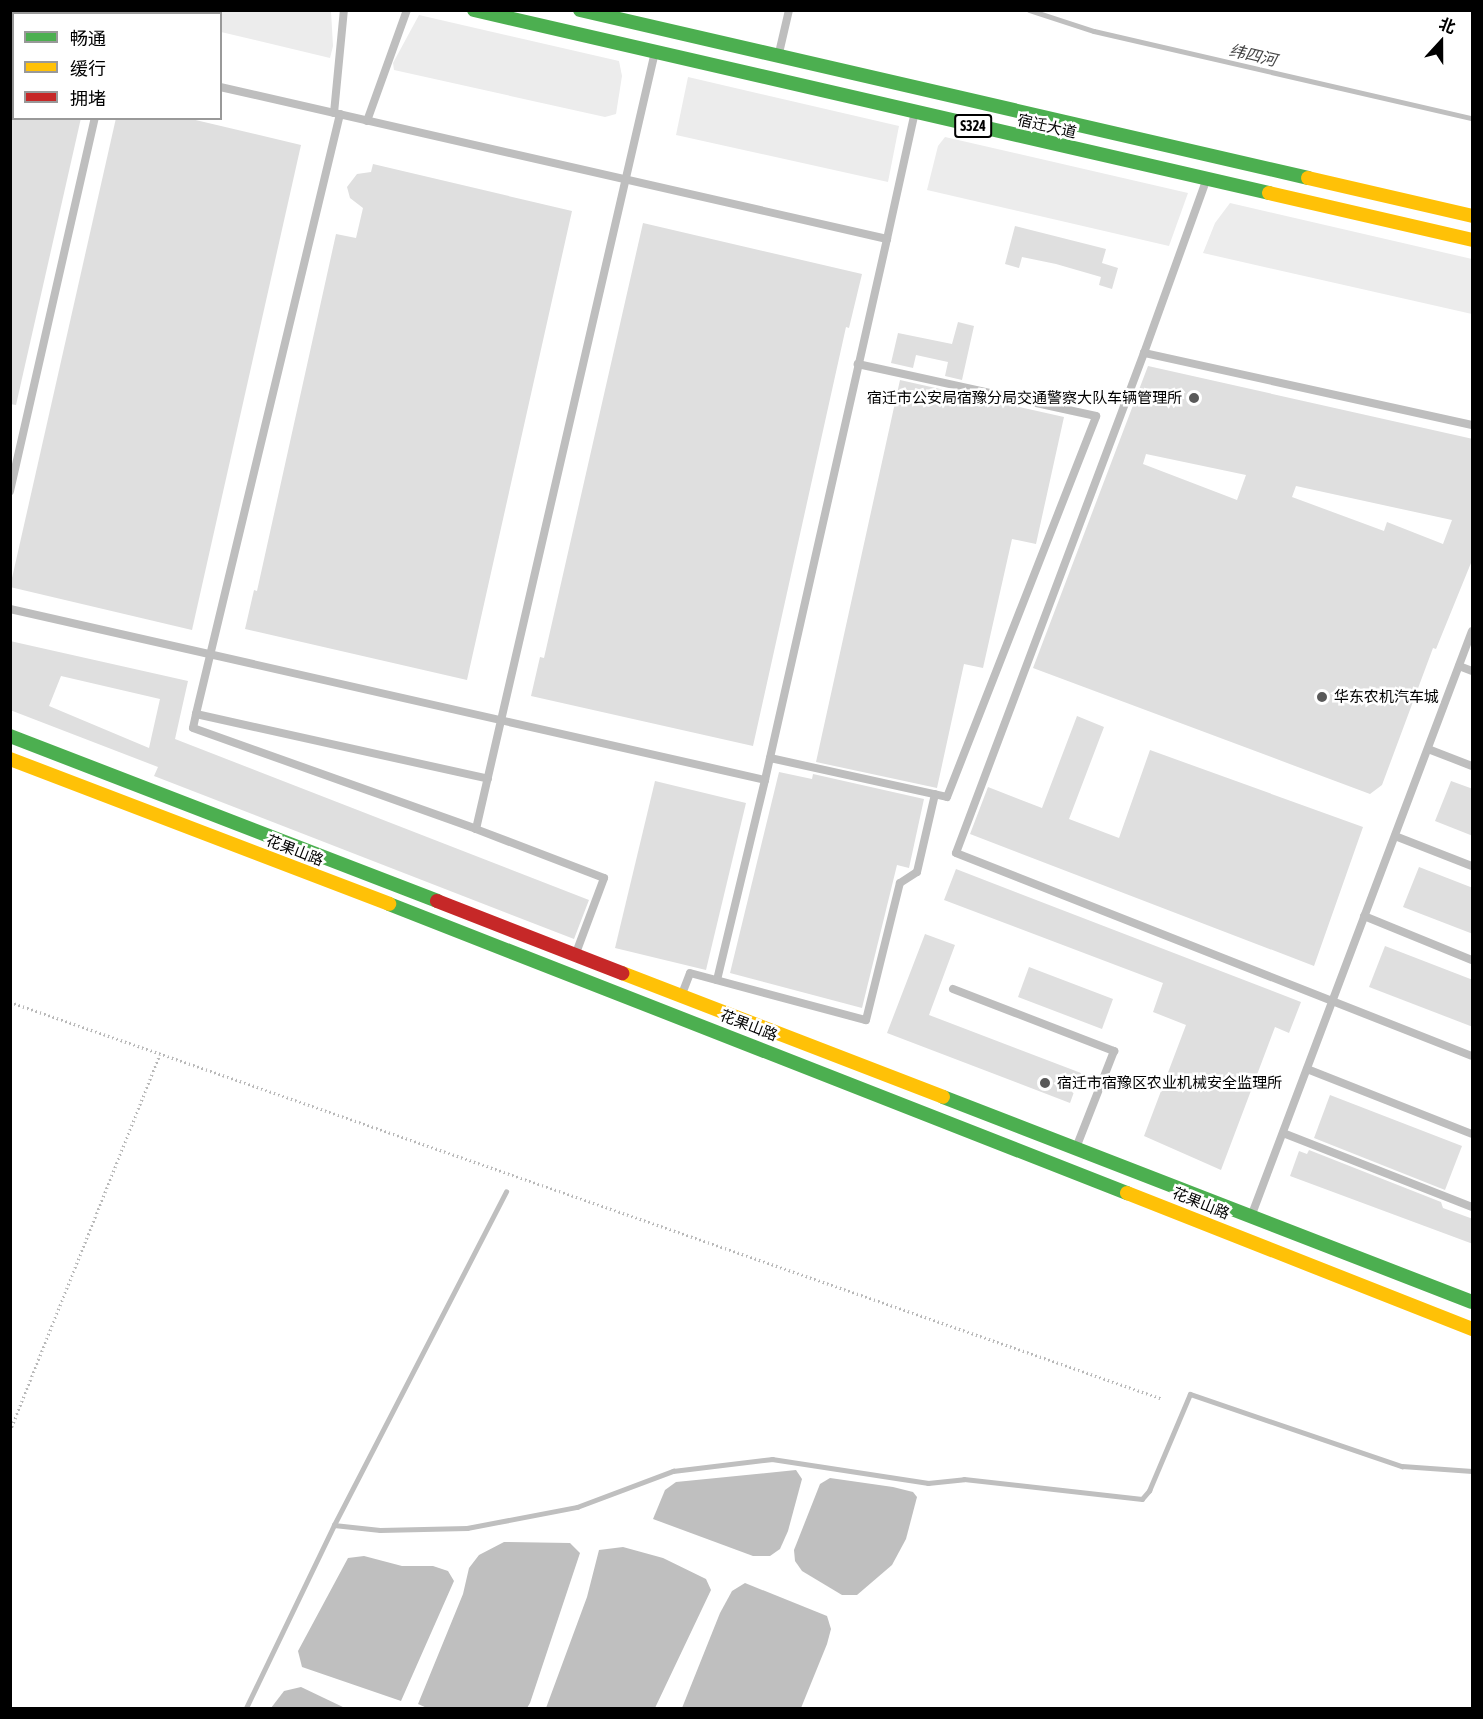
<!DOCTYPE html>
<meta charset="utf-8">
<style>
body{margin:0}
#map{position:relative;width:1483px;height:1719px;overflow:hidden;background:#fff;font-family:"Asap Condensed","Noto Sans SC",sans-serif}
div>[style]{position:absolute}
.green>*{inset:0;background:#ececec}
.water>*{inset:0;background:#bfbfbf}
.stream>*{height:4.5px;margin:-2.25px;padding:0 2.25px;transform-origin:2.25px;border-radius:2.25px;background:#bfbfbf}
.building>*{inset:0;background:#dfdfdf}
.path>*{height:3px;margin-top:-1.5px;transform-origin:0;background:repeating-linear-gradient(90deg,#b9b9b9 0 1.5px,transparent 0 4.5px)}
.lane>*{height:8px;margin:-4px;padding:0 4px;transform-origin:4px;border-radius:4px;background:#bebebe}
.fast>*{height:14px;margin:-7px;padding:0 7px;transform-origin:7px;border-radius:7px;background:#4caf50}
.slow>*{height:14px;margin:-7px;padding:0 7px;transform-origin:7px;border-radius:7px;background:#ffc107}
.jam>*{height:14px;margin:-7px;padding:0 7px;transform-origin:7px;border-radius:7px;background:#c62828}
.dots>*{width:16px;height:16px;translate:-50% -50%;box-sizing:border-box;border:3px solid #fff;border-radius:50%}
span{translate:-50% -50%;white-space:nowrap;text-align:center;line-height:1.15;-webkit-text-stroke:5px #fff;paint-order:stroke}
.shield-label span{padding:2px 4px;background:#fff;border:2px solid;border-radius:4px;-webkit-text-stroke-width:0}
.shield-label{font-size:14px;color:#000;font-weight:700}
.street-label{font-size:15px;color:#000}
.poi-label{font-size:15px;color:#000}
.right{translate:-100% -50%;text-align:right}
.left{translate:0 -50%;text-align:left}
.water-label{font-size:16px;color:#444;font-style:italic}
.frame{position:absolute;inset:0;border:12px solid #000;pointer-events:none}
.legend{position:absolute;left:12px;top:12px;width:210px;height:108px;box-sizing:border-box;background:#fff;border:2px solid #999;margin:0;padding:8px 10px;list-style:none;font-size:18px;color:#000}
.legend li{display:flex;align-items:center;gap:12px;height:30px}
.legend b{width:30px;border:2px solid #999}
.north{position:absolute;left:1411px;top:12px;width:60px;height:60px;-webkit-text-stroke:4px #fff;paint-order:stroke;rotate:21deg;font-size:16px;font-weight:700;line-height:24px;text-align:center;color:#000}
.north::after{content:'';display:block;margin:auto;width:21px;height:27px;background:#000;clip-path:polygon(50% 0,100% 100%,50% 72%,0 100%)}
</style>
<div id="map">
<div class="green">
<div style="clip-path:polygon(126px 11px,331px 11px,333px 46px,330px 58px,221px 32px,220px 14px)"></div>
<div style="clip-path:polygon(419px 15px,619px 61px,622px 76px,616px 114px,605px 117px,394px 70px,393px 63px)"></div>
<div style="clip-path:polygon(688px 77px,899px 126px,888px 182px,676px 135px)"></div>
<div style="clip-path:polygon(945px 137px,1188px 193px,1169px 246px,927px 190px,938px 146px)"></div>
<div style="clip-path:polygon(1230px 203px,1472px 259px,1472px 314px,1203px 253px,1215px 223px)"></div>
</div>
<div class="water">
<div style="clip-path:polygon(796px 1470px,802px 1479px,788px 1531px,780px 1549px,770px 1556px,753px 1556px,653px 1519px,665px 1490px,676px 1482px)"></div>
<div style="clip-path:polygon(830px 1478px,893px 1487px,913px 1492px,917px 1497px,906px 1539px,892px 1565px,857px 1595px,842px 1595px,802px 1571px,795px 1561px,794px 1550px,820px 1484px)"></div>
<div style="clip-path:polygon(504px 1542px,570px 1543px,580px 1553px,530px 1703px,527px 1708px,427px 1708px,418px 1704px,463px 1594px,469px 1568px,479px 1555px)"></div>
<div style="clip-path:polygon(623px 1547px,663px 1558px,706px 1579px,711px 1590px,655px 1708px,546px 1708px,587px 1597px,599px 1550px)"></div>
<div style="clip-path:polygon(364px 1556px,402px 1566px,433px 1566px,448px 1571px,454px 1581px,401px 1701px,302px 1667px,298px 1651px,348px 1558px)"></div>
<div style="clip-path:polygon(745px 1583px,827px 1616px,831px 1629px,827px 1644px,801px 1708px,682px 1708px,720px 1613px,732px 1591px)"></div>
<div style="clip-path:polygon(301px 1687px,345px 1708px,271px 1708px,284px 1691px)"></div>
</div>
<div class="stream">
<div style="left:1029px;top:10px;width:68px;rotate:17.9deg"></div>
<div style="left:1094px;top:31px;width:388px;rotate:13deg"></div>
<div style="left:334px;top:1525px;width:46px;rotate:6.2deg"></div>
<div style="left:380px;top:1530px;width:87px;rotate:-1.3deg"></div>
<div style="left:467px;top:1528px;width:112px;rotate:-10.8deg"></div>
<div style="left:577px;top:1507px;width:103px;rotate:-20.6deg"></div>
<div style="left:673px;top:1471px;width:100px;rotate:-6.9deg"></div>
<div style="left:772px;top:1459px;width:158px;rotate:8.7deg"></div>
<div style="left:928px;top:1483px;width:36px;rotate:-6deg"></div>
<div style="left:964px;top:1479px;width:179px;rotate:6.4deg"></div>
<div style="left:1142px;top:1499px;width:11px;rotate:-49deg"></div>
<div style="left:1149px;top:1491px;width:105px;rotate:-67.1deg"></div>
<div style="left:1190px;top:1394px;width:224px;rotate:18.8deg"></div>
<div style="left:1402px;top:1466px;width:70px;rotate:4.1deg"></div>
<div style="left:246px;top:1708px;width:203px;rotate:-64.3deg"></div>
<div style="left:334px;top:1525px;width:375px;rotate:-62.7deg"></div>
</div>
<div class="building">
<div style="clip-path:polygon(10px 118px,81px 118px,16px 405px,10px 404px)"></div>
<div style="clip-path:polygon(116px 118px,187px 118px,301px 145px,192px 630px,10px 587px)"></div>
<div style="clip-path:polygon(373px 164px,572px 211px,467px 680px,245px 629px,254px 590px,257px 591px,336px 234px,356px 238px,363px 208px,350px 198px,347px 187px,357px 174px,371px 172px)"></div>
<div style="clip-path:polygon(643px 223px,862px 274px,849px 328px,846px 327px,753px 746px,531px 696px,540px 657px,544px 658px)"></div>
<div style="clip-path:polygon(1015px 226px,1106px 249px,1102px 263px,1118px 268px,1112px 289px,1099px 285px,1101px 277px,1056px 264px,1022px 257px,1019px 268px,1005px 264px)"></div>
<div style="clip-path:polygon(958px 322px,974px 326px,962px 380px,945px 376px,948px 362px,916px 355px,913px 368px,891px 363px,898px 333px,952px 344px)"></div>
<div style="clip-path:polygon(evenodd,1148px 366px,1473px 439px,1473px 558px,1436px 649px,1433px 648px,1382px 785px,1370px 794px,1033px 668px,1148px 366px,1146px 454px,1246px 475px,1237px 500px,1143px 464px,1146px 454px,1148px 366px,1296px 486px,1392px 507px,1452px 520px,1443px 544px,1387px 522px,1384px 531px,1292px 497px,1296px 486px)"></div>
<div style="clip-path:polygon(900px 380px,1064px 417px,1036px 544px,1012px 539px,983px 668px,964px 664px,937px 788px,816px 762px)"></div>
<div style="clip-path:polygon(evenodd,10px 641px,188px 681px,175px 739px,589px 900px,574px 939px,154px 776px,158px 767px,10px 710px,10px 641px,61px 676px,160px 699px,149px 748px,49px 706px,61px 676px)"></div>
<div style="clip-path:polygon(1077px 716px,1104px 727px,1069px 819px,1119px 838px,1150px 750px,1363px 827px,1314px 966px,970px 834px,988px 787px,1042px 808px)"></div>
<div style="clip-path:polygon(779px 772px,812px 779px,813px 774px,924px 799px,909px 868px,897px 865px,862px 1008px,730px 973px)"></div>
<div style="clip-path:polygon(655px 781px,746px 803px,706px 970px,615px 948px)"></div>
<div style="clip-path:polygon(1451px 781px,1473px 789px,1473px 836px,1435px 821px)"></div>
<div style="clip-path:polygon(1419px 867px,1473px 888px,1473px 934px,1403px 907px)"></div>
<div style="clip-path:polygon(956px 869px,1301px 1002px,1289px 1033px,1275px 1027px,1221px 1170px,1144px 1136px,1186px 1025px,1153px 1012px,1163px 983px,944px 900px)"></div>
<div style="clip-path:polygon(925px 934px,955px 945px,929px 1015px,1081px 1073px,1070px 1103px,887px 1033px)"></div>
<div style="clip-path:polygon(1385px 946px,1473px 980px,1473px 1027px,1369px 987px)"></div>
<div style="clip-path:polygon(1029px 967px,1113px 999px,1102px 1029px,1018px 997px)"></div>
<div style="clip-path:polygon(1330px 1095px,1462px 1146px,1445px 1190px,1314px 1138px)"></div>
<div style="clip-path:polygon(1309px 1150px,1441px 1202px,1443px 1208px,1473px 1219px,1473px 1244px,1290px 1176px,1299px 1151px,1307px 1154px)"></div>
</div>
<div class="path">
<div style="left:10px;top:1002px;width:1219px;rotate:19deg"></div>
<div style="left:10px;top:1431px;width:405px;rotate:-68.3deg"></div>
</div>
<div class="lane">
<div style="left:10px;top:39px;width:4px;rotate:14deg"></div>
<div style="left:779px;top:53px;width:44px;rotate:-76.9deg"></div>
<div style="left:334px;top:113px;width:103px;rotate:-84.5deg"></div>
<div style="left:340px;top:114px;width:617px;rotate:103.5deg"></div>
<div style="left:196px;top:714px;width:299px;rotate:12.5deg"></div>
<div style="left:367px;top:121px;width:118px;rotate:-70.2deg"></div>
<div style="left:887px;top:239px;width:126px;rotate:-77.6deg"></div>
<div style="left:1144px;top:353px;width:183px;rotate:-70.2deg"></div>
<div style="left:1472px;top:425px;width:336px;rotate:-167.6deg"></div>
<div style="left:1144px;top:353px;width:534px;rotate:110.61deg"></div>
<div style="left:956px;top:853px;width:554px;rotate:21.48deg"></div>
<div style="left:10px;top:491px;width:383px;rotate:-77.2deg"></div>
<div style="left:10px;top:609px;width:774px;rotate:12.76deg"></div>
<div style="left:765px;top:780px;width:555px;rotate:-77.29deg"></div>
<div style="left:887px;top:239px;width:684px;rotate:-167.16deg"></div>
<div style="left:1459px;top:666px;width:14px;rotate:21deg"></div>
<div style="left:196px;top:714px;width:14px;rotate:102deg"></div>
<div style="left:193px;top:728px;width:300px;rotate:19.6deg"></div>
<div style="left:1428px;top:749px;width:47px;rotate:21.1deg"></div>
<div style="left:770px;top:758px;width:181px;rotate:12.4deg"></div>
<div style="left:947px;top:797px;width:409px;rotate:-68.6deg"></div>
<div style="left:1096px;top:416px;width:244px;rotate:-167.7deg"></div>
<div style="left:1395px;top:836px;width:83px;rotate:21.3deg"></div>
<div style="left:1364px;top:916px;width:117px;rotate:22.2deg"></div>
<div style="left:576px;top:953px;width:80px;rotate:-69.5deg"></div>
<div style="left:604px;top:878px;width:137px;rotate:-159.1deg"></div>
<div style="left:476px;top:829px;width:793px;rotate:-77.03deg"></div>
<div style="left:717px;top:980px;width:206px;rotate:-76.5deg"></div>
<div style="left:953px;top:989px;width:173px;rotate:21.1deg"></div>
<div style="left:1114px;top:1051px;width:104px;rotate:111.4deg"></div>
<div style="left:682px;top:994px;width:22px;rotate:-69deg"></div>
<div style="left:690px;top:973px;width:182px;rotate:15deg"></div>
<div style="left:866px;top:1020px;width:141px;rotate:-76.1deg"></div>
<div style="left:900px;top:883px;width:20px;rotate:-33deg"></div>
<div style="left:917px;top:872px;width:80px;rotate:-77deg"></div>
<div style="left:1307px;top:1069px;width:177px;rotate:21.5deg"></div>
<div style="left:1283px;top:1133px;width:203px;rotate:21.4deg"></div>
<div style="left:1252px;top:1214px;width:623px;rotate:-69.33deg"></div>
</div>
<div class="fast">
<div style="left:474px;top:10px;width:816px;rotate:12.96deg"></div>
<div style="left:580px;top:10px;width:747px;rotate:12.99deg"></div>
<div style="left:10px;top:736px;width:458px;rotate:21.1deg"></div>
<div style="left:389px;top:904px;width:793px;rotate:21.39deg"></div>
<div style="left:943px;top:1097px;width:567px;rotate:21.18deg"></div>
</div>
<div class="slow">
<div style="left:1308px;top:178px;width:168px;rotate:13deg"></div>
<div style="left:1269px;top:193px;width:208px;rotate:13deg"></div>
<div style="left:10px;top:759px;width:406px;rotate:20.9deg"></div>
<div style="left:622px;top:973px;width:344px;rotate:21.1deg"></div>
<div style="left:1127px;top:1193px;width:371px;rotate:21.5deg"></div>
</div>
<div class="jam">
<div style="left:437px;top:901px;width:199px;rotate:21.3deg"></div>
</div>
<div class="dots">
<div style="left:1194px;top:398px;background:#595959"></div>
<div style="left:1322px;top:697px;background:#595959"></div>
<div style="left:1045px;top:1083px;background:#595959"></div>
</div>
<div class="shield-label">
<span style="left:973px;top:126px">S324</span>
</div>
<div class="street-label">
<span style="left:1047px;top:126px;rotate:13deg">宿迁大道</span>
<span style="left:295px;top:850px;rotate:21deg">花果山路</span>
<span style="left:749px;top:1025px;rotate:21deg">花果山路</span>
<span style="left:1201px;top:1203px;rotate:22deg">花果山路</span>
</div>
<div class="poi-label">
<span class="right" style="left:1182px;top:398px">宿迁市公安局宿豫分局交通警察大队车辆管理所</span>
<span class="left" style="left:1334px;top:697px">华东农机汽车城</span>
<span class="left" style="left:1057px;top:1083px">宿迁市宿豫区农业机械安全监理所</span>
</div>
<div class="water-label">
<span style="left:1253px;top:55px;rotate:13deg">纬四河</span>
</div>
<div class="frame"></div>
<ul class="legend">
<li><b style="height:8px;background:#4caf50"></b>畅通</li>
<li><b style="height:8px;background:#ffc107"></b>缓行</li>
<li><b style="height:8px;background:#c62828"></b>拥堵</li>
</ul>
<div class="north">北</div>
</div>
